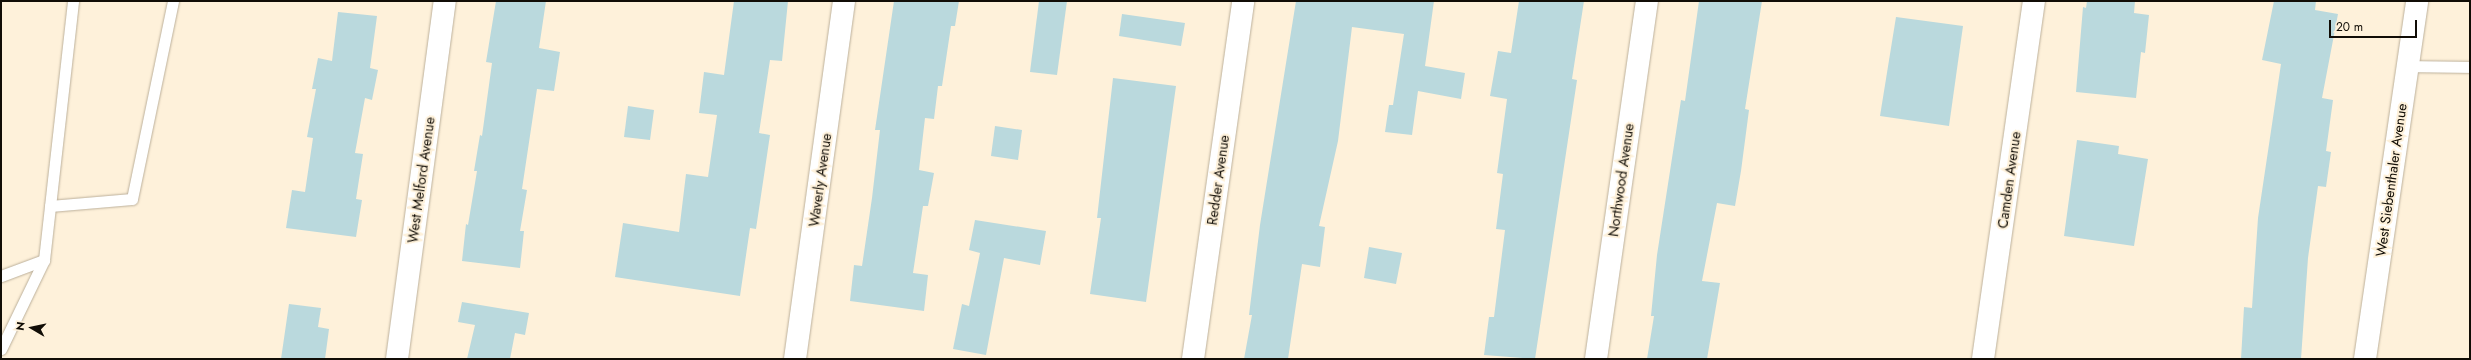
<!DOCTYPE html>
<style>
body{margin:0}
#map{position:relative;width:2471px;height:360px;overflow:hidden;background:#fef1da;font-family:Jost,sans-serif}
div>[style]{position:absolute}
.building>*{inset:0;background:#bad9dd}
.roads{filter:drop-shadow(0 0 1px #bcb09b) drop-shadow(0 0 1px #bcb09b)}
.service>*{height:11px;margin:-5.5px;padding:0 5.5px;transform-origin:5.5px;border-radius:5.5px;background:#fff}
.minor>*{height:22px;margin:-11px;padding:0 11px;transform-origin:11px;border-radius:11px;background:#fff}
.secondary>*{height:22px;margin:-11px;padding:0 11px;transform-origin:11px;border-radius:11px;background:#fff}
span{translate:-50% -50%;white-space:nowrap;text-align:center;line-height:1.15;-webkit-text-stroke:4px #fef1da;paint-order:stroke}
.street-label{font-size:14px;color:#110d06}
.frame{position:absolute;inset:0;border:2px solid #110d06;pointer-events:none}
.north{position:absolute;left:12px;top:308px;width:40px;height:40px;-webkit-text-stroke:3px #fef1da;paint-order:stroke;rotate:279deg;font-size:11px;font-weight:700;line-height:16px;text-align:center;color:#110d06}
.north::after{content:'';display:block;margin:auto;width:14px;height:18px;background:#110d06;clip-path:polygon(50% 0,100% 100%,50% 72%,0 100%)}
.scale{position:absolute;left:2329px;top:20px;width:88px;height:18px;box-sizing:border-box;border:2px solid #110d06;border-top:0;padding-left:5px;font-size:12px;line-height:14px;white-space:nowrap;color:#110d06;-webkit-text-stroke:3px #fef1da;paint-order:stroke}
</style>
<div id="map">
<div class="building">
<div style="clip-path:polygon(496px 1px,546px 1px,539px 48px,560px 52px,554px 91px,537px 89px,522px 189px,527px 190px,520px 231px,524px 231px,520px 268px,462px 261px,466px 224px,468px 225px,477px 171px,474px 171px,480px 135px,482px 136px,492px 63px,486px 62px)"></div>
<div style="clip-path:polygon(734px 1px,788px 1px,782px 61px,770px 60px,759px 133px,770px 135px,756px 229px,750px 228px,740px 296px,615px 277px,623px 223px,679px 232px,686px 174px,708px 177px,717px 115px,699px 113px,704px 72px,724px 75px)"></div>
<div style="clip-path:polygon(894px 1px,959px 1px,955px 26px,951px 26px,942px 86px,938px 86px,934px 119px,925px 118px,919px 170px,934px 173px,928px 206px,923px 206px,913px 273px,928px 275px,924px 311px,850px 301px,854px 265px,862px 266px,872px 198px,880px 130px,875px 130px)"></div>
<div style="clip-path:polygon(1039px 1px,1067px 1px,1057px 75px,1030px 72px)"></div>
<div style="clip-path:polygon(1296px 1px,1434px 1px,1425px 66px,1465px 73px,1461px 99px,1418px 91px,1412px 135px,1385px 132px,1389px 105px,1393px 105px,1404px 34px,1352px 27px,1338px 141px,1319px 226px,1325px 227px,1320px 267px,1302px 264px,1288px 359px,1244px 359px,1252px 315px,1249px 315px,1260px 225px)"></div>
<div style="clip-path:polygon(1519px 1px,1584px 1px,1572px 79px,1577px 80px,1535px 359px,1484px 355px,1489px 317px,1494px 317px,1505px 230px,1496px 229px,1503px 174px,1497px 173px,1507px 99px,1490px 96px,1498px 51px,1511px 53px)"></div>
<div style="clip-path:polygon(1699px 1px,1762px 1px,1745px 109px,1749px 110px,1741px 171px,1735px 206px,1717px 203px,1702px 281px,1720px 283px,1707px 359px,1647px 359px,1654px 316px,1651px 316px,1657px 255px,1681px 100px,1685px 101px)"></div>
<div style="clip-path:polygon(2087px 1px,2135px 1px,2134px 13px,2149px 15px,2145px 53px,2141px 52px,2136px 98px,2076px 92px,2083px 7px,2086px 8px)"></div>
<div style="clip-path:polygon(2274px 1px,2316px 1px,2315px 10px,2338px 14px,2322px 98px,2333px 100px,2326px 151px,2331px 152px,2326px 187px,2318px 186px,2308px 258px,2301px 359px,2241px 359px,2244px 307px,2252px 308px,2258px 218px,2281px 64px,2262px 60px)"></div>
<div style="clip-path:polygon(338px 12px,377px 16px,370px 68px,378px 70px,372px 100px,365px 98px,355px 153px,363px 154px,356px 199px,362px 200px,356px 237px,286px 228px,292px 190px,305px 192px,313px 138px,307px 137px,316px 89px,312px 89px,318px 58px,332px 61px)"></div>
<div style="clip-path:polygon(1122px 14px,1185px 23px,1181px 46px,1119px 36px)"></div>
<div style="clip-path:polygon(1896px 17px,1963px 26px,1949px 126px,1880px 116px)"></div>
<div style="clip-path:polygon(1113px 78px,1176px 86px,1146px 302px,1090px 294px,1101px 218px,1097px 218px)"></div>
<div style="clip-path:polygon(628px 106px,654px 110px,650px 140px,624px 137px)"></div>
<div style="clip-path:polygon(995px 126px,1022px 130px,1018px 160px,991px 156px)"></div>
<div style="clip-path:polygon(2077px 140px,2119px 146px,2118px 154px,2148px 159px,2134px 246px,2064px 236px)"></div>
<div style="clip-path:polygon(975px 220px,1046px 231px,1040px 265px,1004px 258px,986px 355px,953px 349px,962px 304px,969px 306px,980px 253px,969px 250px)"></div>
<div style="clip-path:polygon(1369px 247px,1402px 253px,1396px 284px,1364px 278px)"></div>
<div style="clip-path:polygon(462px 302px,529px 313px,525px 335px,515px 333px,510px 359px,467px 359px,475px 325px,458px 322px)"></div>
<div style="clip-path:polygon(289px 304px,321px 308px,318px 327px,329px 329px,325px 359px,281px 359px)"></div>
</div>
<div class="roads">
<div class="service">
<div style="left:2407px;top:66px;width:63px;rotate:0.9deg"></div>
<div style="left:50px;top:206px;width:82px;rotate:-4.9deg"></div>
<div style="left:132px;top:199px;width:202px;rotate:-78.3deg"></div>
<div style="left:1px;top:276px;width:46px;rotate:-20.4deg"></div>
<div style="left:1px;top:349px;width:99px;rotate:-64.2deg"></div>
<div style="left:44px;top:260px;width:261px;rotate:-83.6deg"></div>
</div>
<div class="minor">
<div style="left:397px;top:359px;width:361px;rotate:-82.4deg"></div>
<div style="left:795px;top:359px;width:361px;rotate:-82.2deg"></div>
<div style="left:1193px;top:359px;width:361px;rotate:-82deg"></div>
<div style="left:1596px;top:359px;width:362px;rotate:-81.9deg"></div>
<div style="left:1983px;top:359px;width:362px;rotate:-81.9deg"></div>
</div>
<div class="secondary">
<div style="left:2365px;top:359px;width:362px;rotate:-81.7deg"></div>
</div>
</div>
<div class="street-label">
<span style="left:421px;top:180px;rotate:-82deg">West Melford Avenue</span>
<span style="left:820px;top:180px;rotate:-82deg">Waverly Avenue</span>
<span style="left:1218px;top:180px;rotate:-82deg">Redder Avenue</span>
<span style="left:1621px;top:180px;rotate:-82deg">Northwood Avenue</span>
<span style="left:2009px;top:180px;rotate:-82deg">Camden Avenue</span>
<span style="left:2391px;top:180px;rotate:-82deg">West Siebenthaler Avenue</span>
</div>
<div class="frame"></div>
<div class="north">N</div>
<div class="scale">20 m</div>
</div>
